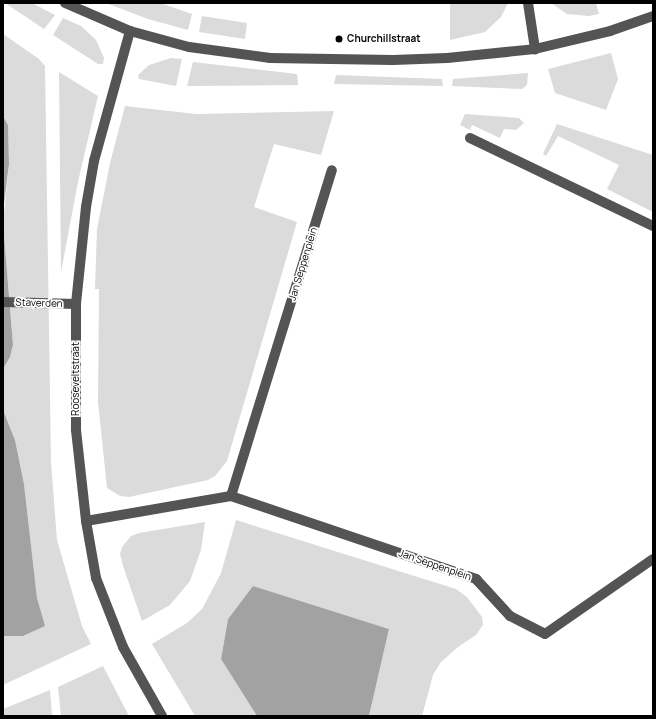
<!DOCTYPE html>
<style>
body{margin:0}
#map{position:relative;width:656px;height:719px;overflow:hidden;background:#fff;font-family:Manrope,sans-serif}
div>[style]{position:absolute}
.green>*{inset:0;background:#dbdbdb}
.water>*{inset:0;background:#a2a2a2}
.minor>*{height:10px;margin:-5px;padding:0 5px;transform-origin:5px;border-radius:5px;background:#545454}
.dots>*{width:11px;height:11px;translate:-50% -50%;box-sizing:border-box;border:2px solid #fff;border-radius:50%}
span{translate:-50% -50%;white-space:nowrap;text-align:center;line-height:1.15;-webkit-text-stroke:3.5px #fff;paint-order:stroke}
.poi-label{font-size:10px;color:#000;font-weight:700}
.left{translate:0 -50%;text-align:left}
.street-label{font-size:10px;color:#000}
.frame{position:absolute;inset:0;border:4px solid #000;pointer-events:none}
</style>
<div id="map">
<div class="green">
<div style="clip-path:polygon(5px 3px,32px 3px,55px 15px,44px 29px)"></div>
<div style="clip-path:polygon(106px 3px,160px 3px,192px 14px,188px 30px,148px 19px)"></div>
<div style="clip-path:polygon(450px 3px,508px 3px,501px 17px,485px 32px,450px 40px)"></div>
<div style="clip-path:polygon(551px 3px,596px 3px,599px 14px,589px 16px,567px 14px)"></div>
<div style="clip-path:polygon(202px 16px,247px 23px,245px 39px,199px 32px)"></div>
<div style="clip-path:polygon(63px 18px,81px 26px,96px 40px,104px 58px,103px 64px,98px 64px,53px 35px)"></div>
<div style="clip-path:polygon(3px 34px,39px 59px,45px 66px,51px 462px,57px 540px,82px 626px,91px 644px,3px 685px,3px 636px,23px 636px,44px 626px,37px 598px,24px 484px,15px 440px,3px 410px,3px 369px,10px 357px,13px 345px,3px 223px,9px 164px,8px 125px,3px 116px)"></div>
<div style="clip-path:polygon(611px 53px,618px 79px,606px 110px,555px 93px,548px 69px)"></div>
<div style="clip-path:polygon(171px 58px,182px 59px,176px 86px,139px 79px,138px 75px,149px 65px)"></div>
<div style="clip-path:polygon(193px 62px,297px 74px,298px 85px,187px 86px)"></div>
<div style="clip-path:polygon(59px 72px,98px 96px,78px 182px,61px 272px)"></div>
<div style="clip-path:polygon(528px 73px,527px 85px,522px 89px,452px 86px,453px 79px)"></div>
<div style="clip-path:polygon(336px 75px,442px 79px,443px 86px,334px 84px)"></div>
<div style="clip-path:polygon(125px 106px,196px 114px,334px 111px,321px 155px,274px 144px,254px 207px,297px 222px,227px 461px,215px 476px,208px 480px,129px 497px,120px 496px,107px 488px,98px 402px,99px 289px,95px 289px,97px 229px,110px 163px)"></div>
<div style="clip-path:polygon(465px 114px,519px 118px,524px 123px,516px 130px,504px 129px,500px 138px,472px 125px,470px 130px,460px 125px)"></div>
<div style="clip-path:polygon(557px 124px,653px 155px,653px 212px,607px 189px,619px 165px,558px 136px,546px 156px,543px 154px)"></div>
<div style="clip-path:polygon(236px 520px,456px 589px,467px 597px,482px 617px,483px 625px,476px 635px,458px 647px,441px 662px,433px 675px,422px 716px,369px 716px,389px 629px,253px 586px,228px 619px,221px 659px,257px 716px,195px 716px,152px 644px,187px 623px,202px 609px,221px 573px)"></div>
<div style="clip-path:polygon(205px 522px,201px 550px,190px 581px,170px 605px,142px 621px,123px 566px,120px 554px,122px 547px,131px 536px,139px 533px)"></div>
<div style="clip-path:polygon(103px 666px,129px 716px,61px 716px,58px 687px)"></div>
<div style="clip-path:polygon(50px 690px,52px 716px,3px 716px,3px 709px)"></div>
</div>
<div class="water">
<div style="clip-path:polygon(3px 116px,8px 125px,9px 164px,3px 212px)"></div>
<div style="clip-path:polygon(3px 223px,13px 345px,10px 357px,3px 369px)"></div>
<div style="clip-path:polygon(3px 410px,15px 440px,24px 484px,37px 598px,45px 626px,23px 636px,3px 636px)"></div>
<div style="clip-path:polygon(253px 586px,389px 629px,369px 716px,257px 716px,221px 659px,228px 619px)"></div>
</div>
<div class="minor">
<div style="left:65px;top:3px;width:71px;rotate:23.3deg"></div>
<div style="left:130px;top:31px;width:61px;rotate:15.2deg"></div>
<div style="left:189px;top:47px;width:82px;rotate:7.7deg"></div>
<div style="left:270px;top:58px;width:123px;rotate:0.9deg"></div>
<div style="left:393px;top:60px;width:54px;rotate:-2.1deg"></div>
<div style="left:447px;top:58px;width:88px;rotate:-5.8deg"></div>
<div style="left:535px;top:49px;width:77px;rotate:-13.5deg"></div>
<div style="left:610px;top:31px;width:46px;rotate:-19.2deg"></div>
<div style="left:528px;top:3px;width:47px;rotate:81.3deg"></div>
<div style="left:130px;top:31px;width:135px;rotate:105.5deg"></div>
<div style="left:94px;top:161px;width:47px;rotate:99.9deg"></div>
<div style="left:86px;top:207px;width:98px;rotate:95.9deg"></div>
<div style="left:76px;top:304px;width:126px;rotate:90deg"></div>
<div style="left:76px;top:430px;width:92px;rotate:83.7deg"></div>
<div style="left:86px;top:521px;width:58px;rotate:80deg"></div>
<div style="left:96px;top:578px;width:74px;rotate:68.6deg"></div>
<div style="left:123px;top:647px;width:79px;rotate:60.5deg"></div>
<div style="left:470px;top:138px;width:203px;rotate:25.7deg"></div>
<div style="left:3px;top:302px;width:73px;rotate:1.6deg"></div>
<div style="left:231px;top:496px;width:341px;rotate:-72.8deg"></div>
<div style="left:86px;top:521px;width:147px;rotate:-9.8deg"></div>
<div style="left:231px;top:496px;width:259px;rotate:18.7deg"></div>
<div style="left:476px;top:579px;width:50px;rotate:47.4deg"></div>
<div style="left:510px;top:616px;width:39px;rotate:27deg"></div>
<div style="left:545px;top:634px;width:131px;rotate:-34.8deg"></div>
</div>
<div class="dots">
<div style="left:339px;top:39px;background:#000"></div>
</div>
<div class="poi-label">
<span class="left" style="left:347px;top:39px">Churchillstraat</span>
</div>
<div class="street-label">
<span style="left:303px;top:264px;rotate:-73deg">Jan Seppenplein</span>
<span style="left:39px;top:303px;rotate:2deg">Staverden</span>
<span style="left:76px;top:379px;rotate:-90deg">Rooseveltstraat</span>
<span style="left:435px;top:565px;rotate:19deg">Jan Seppenplein</span>
</div>
<div class="frame"></div>
</div>
